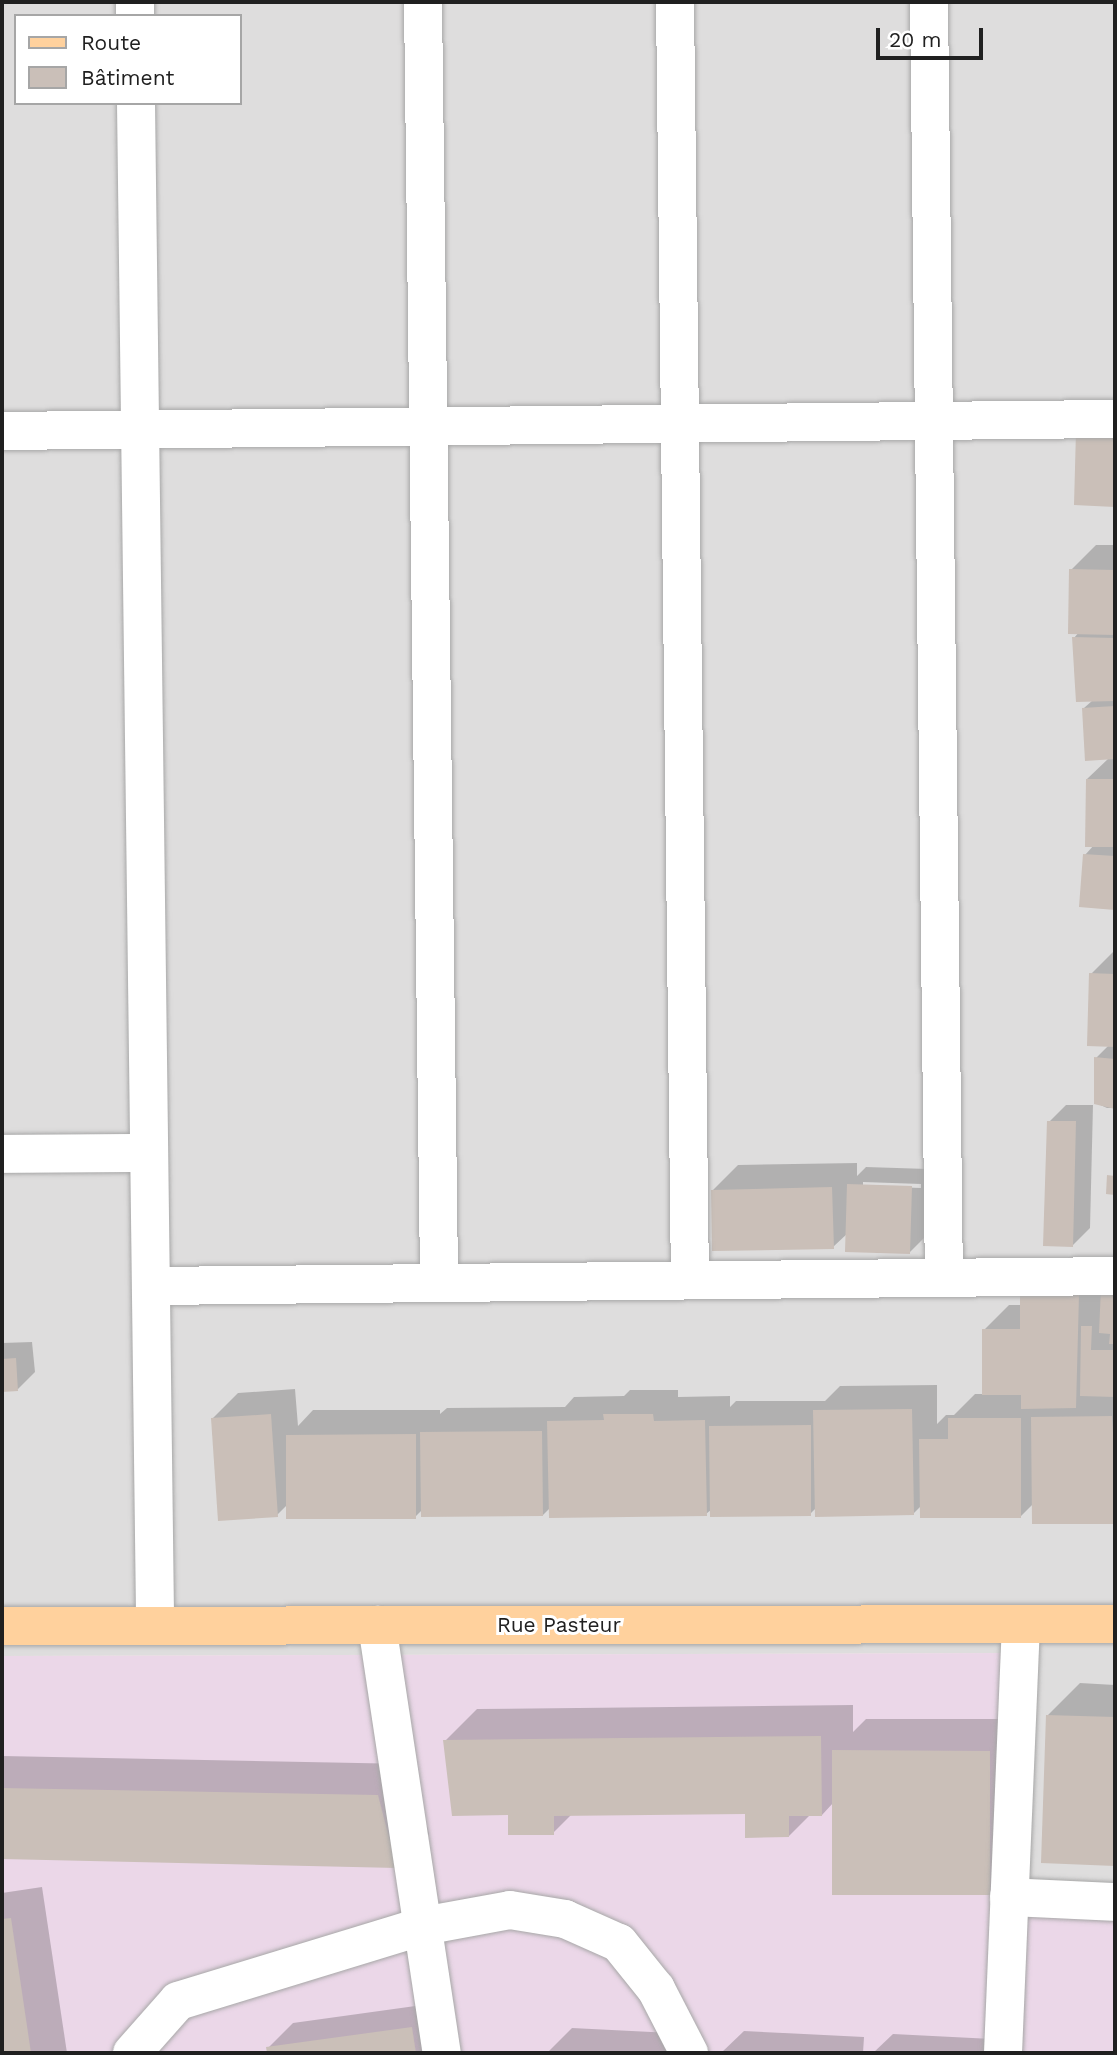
<!DOCTYPE html>
<meta charset="utf-8">
<style>
body{margin:0}
#map{position:relative;width:1117px;height:2055px;overflow:hidden;background:#f1ede5;font-family:"Work Sans",sans-serif}
div>[style]{position:absolute}
.residential>*{inset:0;background:#dedddd}
.industrial>*{inset:0;background:#ebd7e8}
.shadow>*{inset:0;background:#0003}
.building>*{inset:0;background:#cabfb8}
.roads{filter:drop-shadow(0 0 2px #a7a7a7) drop-shadow(0 0 2px #a7a7a7)}
.minor>*{height:38px;margin:-19px;padding:0 19px;transform-origin:19px;border-radius:19px;background:#fff}
.major>*{height:38px;margin:-19px;padding:0 19px;transform-origin:19px;border-radius:19px;background:#ffd19d}
span{translate:-50% -50%;white-space:nowrap;text-align:center;line-height:1.15;-webkit-text-stroke:6px #fff;paint-order:stroke}
.street-label{font-size:21px;color:#202020}
.frame{position:absolute;inset:0;border:4px solid #202020;pointer-events:none}
.legend{position:absolute;left:14px;top:14px;width:228px;height:91px;box-sizing:border-box;background:#fff;border:2px solid #a6a6a6;margin:0;padding:9px 12px;list-style:none;font-size:21px;color:#202020}
.legend li{display:flex;align-items:center;gap:14px;height:35px}
.legend b{width:35px;border:2px solid #a6a6a6}
.scale{position:absolute;left:876px;top:28px;width:107px;height:32px;box-sizing:border-box;border:4px solid #202020;border-top:0;padding-left:9px;font-size:21px;line-height:24px;white-space:nowrap;color:#202020;-webkit-text-stroke:5px #fff;paint-order:stroke}
</style>
<div id="map">
<div class="residential">
<div style="clip-path:polygon(evenodd,2px 2px,1115px 2px,1115px 1911px,1001px 1905px,1008px 1653px,2px 1656px,2px 2px,16px 16px,240px 16px,240px 103px,16px 103px,16px 16px)"></div>
</div>
<div class="industrial">
<div style="clip-path:polygon(1009px 1653px,1001px 1905px,1115px 1911px,1115px 2053px,2px 2053px,2px 1656px)"></div>
</div>
<div class="shadow">
<div style="clip-path:polygon(1096px 545px,1115px 545px,1115px 908px,1081px 905px,1085px 855px,1094px 845px,1087px 779px,1109px 758px,1084px 708px,1093px 700px,1074px 638px,1079px 632px,1071px 570px)"></div>
<div style="clip-path:polygon(1115px 950px,1115px 1108px,1107px 1108px,1096px 1103px,1096px 1058px,1109px 1045px,1091px 974px)"></div>
<div style="clip-path:polygon(1066px 1105px,1093px 1105px,1090px 1228px,1073px 1245px,1049px 1122px)"></div>
<div style="clip-path:polygon(evenodd,857px 1163px,857px 1176px,866px 1167px,928px 1169px,927px 1235px,910px 1252px,848px 1233px,833px 1247px,713px 1190px,738px 1165px,857px 1163px,863px 1182px,921px 1184px,921px 1188px,863px 1186px,863px 1182px)"></div>
<div style="clip-path:polygon(1115px 1275px,1115px 1522px,1033px 1522px,1033px 1504px,1020px 1517px,921px 1506px,913px 1514px,816px 1508px,810px 1514px,712px 1509px,706px 1514px,551px 1507px,543px 1515px,422px 1510px,415px 1517px,288px 1504px,277px 1515px,213px 1418px,238px 1393px,295px 1389px,298px 1426px,313px 1410px,440px 1410px,440px 1414px,447px 1408px,565px 1407px,574px 1397px,624px 1396px,630px 1390px,678px 1390px,678px 1397px,730px 1396px,730px 1407px,736px 1401px,825px 1401px,840px 1386px,937px 1385px,937px 1424px,946px 1415px,954px 1415px,975px 1394px,984px 1394px,984px 1330px,1009px 1305px,1022px 1305px)"></div>
<div style="clip-path:polygon(32px 1342px,35px 1372px,18px 1389px,2px 1390px,2px 1343px)"></div>
<div style="clip-path:polygon(1080px 1683px,1115px 1685px,1115px 1865px,1043px 1862px,1048px 1715px)"></div>
<div style="clip-path:polygon(853px 1705px,853px 1732px,866px 1719px,1022px 1719px,1022px 1861px,989px 1893px,833px 1803px,822px 1815px,810px 1815px,789px 1836px,746px 1813px,572px 1814px,553px 1833px,509px 1814px,445px 1741px,477px 1709px)"></div>
<div style="clip-path:polygon(2px 1756px,410px 1764px,429px 1834px,397px 1866px,2px 1857px)"></div>
<div style="clip-path:polygon(42px 1887px,67px 2053px,2px 2053px,2px 1893px)"></div>
<div style="clip-path:polygon(437px 2003px,444px 2053px,269px 2053px,268px 2048px,293px 2023px)"></div>
<div style="clip-path:polygon(572px 2028px,691px 2034px,690px 2053px,547px 2053px)"></div>
<div style="clip-path:polygon(744px 2031px,864px 2037px,863px 2053px,721px 2053px)"></div>
<div style="clip-path:polygon(893px 2034px,1012px 2040px,1012px 2053px,873px 2053px)"></div>
</div>
<div class="building">
<div style="clip-path:polygon(1076px 431px,1115px 432px,1115px 507px,1074px 505px)"></div>
<div style="clip-path:polygon(1069px 569px,1115px 570px,1115px 635px,1068px 634px)"></div>
<div style="clip-path:polygon(1072px 637px,1115px 638px,1115px 701px,1076px 702px)"></div>
<div style="clip-path:polygon(1115px 706px,1115px 759px,1085px 761px,1082px 708px)"></div>
<div style="clip-path:polygon(1086px 779px,1115px 779px,1115px 847px,1085px 847px)"></div>
<div style="clip-path:polygon(1083px 854px,1115px 856px,1115px 910px,1079px 907px)"></div>
<div style="clip-path:polygon(1089px 973px,1115px 974px,1115px 1047px,1087px 1046px)"></div>
<div style="clip-path:polygon(1094px 1057px,1115px 1059px,1115px 1109px,1094px 1104px)"></div>
<div style="clip-path:polygon(1047px 1121px,1076px 1121px,1073px 1247px,1043px 1246px)"></div>
<div style="clip-path:polygon(1107px 1175px,1115px 1176px,1115px 1195px,1106px 1194px)"></div>
<div style="clip-path:polygon(847px 1184px,912px 1186px,910px 1254px,845px 1252px)"></div>
<div style="clip-path:polygon(832px 1187px,834px 1249px,712px 1251px,711px 1190px)"></div>
<div style="clip-path:polygon(1101px 1287px,1115px 1288px,1115px 1344px,1109px 1344px,1110px 1334px,1099px 1333px)"></div>
<div style="clip-path:polygon(1020px 1295px,1079px 1295px,1076px 1408px,1021px 1409px,1021px 1395px,982px 1395px,982px 1329px,1020px 1329px)"></div>
<div style="clip-path:polygon(1081px 1326px,1092px 1326px,1091px 1350px,1115px 1350px,1115px 1397px,1080px 1396px)"></div>
<div style="clip-path:polygon(16px 1358px,18px 1391px,2px 1392px,2px 1359px)"></div>
<div style="clip-path:polygon(912px 1409px,914px 1515px,815px 1517px,813px 1410px)"></div>
<div style="clip-path:polygon(271px 1414px,278px 1517px,218px 1521px,211px 1418px)"></div>
<div style="clip-path:polygon(603px 1414px,653px 1414px,654px 1421px,705px 1420px,707px 1516px,549px 1518px,547px 1421px,604px 1420px)"></div>
<div style="clip-path:polygon(1112px 1416px,1113px 1433px,1115px 1433px,1115px 1524px,1032px 1524px,1031px 1417px)"></div>
<div style="clip-path:polygon(948px 1418px,1021px 1418px,1021px 1518px,920px 1518px,919px 1439px,948px 1439px)"></div>
<div style="clip-path:polygon(811px 1425px,811px 1516px,710px 1517px,709px 1426px)"></div>
<div style="clip-path:polygon(542px 1431px,543px 1516px,421px 1517px,420px 1432px)"></div>
<div style="clip-path:polygon(416px 1434px,416px 1519px,286px 1519px,286px 1435px)"></div>
<div style="clip-path:polygon(1046px 1715px,1115px 1717px,1115px 1866px,1041px 1863px)"></div>
<div style="clip-path:polygon(821px 1736px,822px 1816px,789px 1816px,789px 1837px,745px 1838px,745px 1814px,554px 1816px,554px 1835px,508px 1835px,508px 1815px,452px 1816px,443px 1740px)"></div>
<div style="clip-path:polygon(832px 1750px,990px 1751px,990px 1895px,832px 1895px)"></div>
<div style="clip-path:polygon(2px 1788px,378px 1795px,397px 1868px,2px 1859px)"></div>
<div style="clip-path:polygon(11px 1918px,31px 2053px,2px 2053px,2px 1919px)"></div>
<div style="clip-path:polygon(412px 2027px,416px 2053px,267px 2053px,266px 2047px)"></div>
</div>
<div class="roads">
<div class="minor">
<div style="left:135px;top:2px;width:14px;rotate:90deg"></div>
<div style="left:423px;top:2px;width:1280px;rotate:89.28deg"></div>
<div style="left:675px;top:2px;width:1278px;rotate:89.33deg"></div>
<div style="left:929px;top:2px;width:1275px;rotate:89.33deg"></div>
<div style="left:136px;top:103px;width:1522px;rotate:89.28deg"></div>
<div style="left:2px;top:431px;width:1113px;rotate:-0.62deg"></div>
<div style="left:2px;top:1154px;width:147px;rotate:-0.4deg"></div>
<div style="left:151px;top:1286px;width:964px;rotate:-0.59deg"></div>
<div style="left:377px;top:1625px;width:433px;rotate:81.4deg"></div>
<div style="left:1009px;top:1897px;width:106px;rotate:2.7deg"></div>
<div style="left:132px;top:2053px;width:69px;rotate:-48.5deg"></div>
<div style="left:178px;top:2001px;width:256px;rotate:-17deg"></div>
<div style="left:423px;top:1926px;width:88px;rotate:-10.4deg"></div>
<div style="left:510px;top:1910px;width:56px;rotate:9.3deg"></div>
<div style="left:565px;top:1919px;width:59px;rotate:24deg"></div>
<div style="left:619px;top:1943px;width:59px;rotate:51.2deg"></div>
<div style="left:656px;top:1989px;width:72px;rotate:62.7deg"></div>
<div style="left:1003px;top:2053px;width:429px;rotate:-87.6deg"></div>
</div>
<div class="major">
<div style="left:2px;top:1626px;width:1113px;rotate:-0.1deg"></div>
</div>
</div>
<div class="street-label">
<span style="left:559px;top:1625px">Rue Pasteur</span>
</div>
<div class="frame"></div>
<ul class="legend">
<li><b style="height:9px;background:#ffd19d"></b>Route</li>
<li><b style="height:19px;background:#cabfb8"></b>Bâtiment</li>
</ul>
<div class="scale">20 m</div>
</div>
